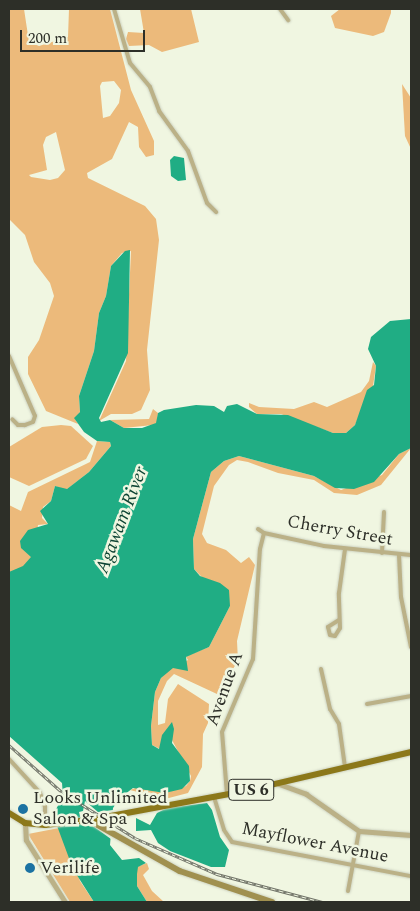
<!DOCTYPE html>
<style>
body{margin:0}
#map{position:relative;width:420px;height:911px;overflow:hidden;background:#f0f6e1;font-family:Spectral,serif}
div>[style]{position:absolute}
.green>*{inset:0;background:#ecba7b}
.water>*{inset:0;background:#20ad84}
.pier>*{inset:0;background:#f0f6e1}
.roads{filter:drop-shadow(0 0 1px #cdd2c0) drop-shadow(0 0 1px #cdd2c0)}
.minor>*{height:4px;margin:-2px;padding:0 2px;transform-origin:2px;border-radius:2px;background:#bbb187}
.tertiary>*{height:5px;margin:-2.5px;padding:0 2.5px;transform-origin:2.5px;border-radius:2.5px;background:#bbb187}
.secondary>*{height:5.5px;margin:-2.75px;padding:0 2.75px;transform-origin:2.75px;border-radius:2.75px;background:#a0904f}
.primary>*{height:6px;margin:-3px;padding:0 3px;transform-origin:3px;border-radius:3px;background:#8c781a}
.rail>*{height:3px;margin-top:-1.5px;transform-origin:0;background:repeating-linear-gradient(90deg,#f0f6e1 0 4px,#6f7267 0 8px);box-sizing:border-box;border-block:1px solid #6f7267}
.dots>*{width:14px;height:14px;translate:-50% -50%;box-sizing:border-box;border:2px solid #f0f6e1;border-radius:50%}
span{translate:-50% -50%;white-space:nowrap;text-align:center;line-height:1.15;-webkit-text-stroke:5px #f0f6e1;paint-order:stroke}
.shield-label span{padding:1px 4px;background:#f0f6e1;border:1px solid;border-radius:4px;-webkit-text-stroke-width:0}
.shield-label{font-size:16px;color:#2d2f28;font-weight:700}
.street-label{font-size:18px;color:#2d2f28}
.poi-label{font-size:18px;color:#2d2f28}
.left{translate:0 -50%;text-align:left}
.water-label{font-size:19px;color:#0d4433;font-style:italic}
.frame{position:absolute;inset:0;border:10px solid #2d2f28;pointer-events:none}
.scale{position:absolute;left:20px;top:30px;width:125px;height:22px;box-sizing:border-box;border:2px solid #2d2f28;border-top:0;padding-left:6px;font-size:15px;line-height:18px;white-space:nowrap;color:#2d2f28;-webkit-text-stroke:4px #f0f6e1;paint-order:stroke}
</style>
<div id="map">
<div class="green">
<div style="clip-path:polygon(evenodd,9px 9px,24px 9px,29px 42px,39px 46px,68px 37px,69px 9px,110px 9px,131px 90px,154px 141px,154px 155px,146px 157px,139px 147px,138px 127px,129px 122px,112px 159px,87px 173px,88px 178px,145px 206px,156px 219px,159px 240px,147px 350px,150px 390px,141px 410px,132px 414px,111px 414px,99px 421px,126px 361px,131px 251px,122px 253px,111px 266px,106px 296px,99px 313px,94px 351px,79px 396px,80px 412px,75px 419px,78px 424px,46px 411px,28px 374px,28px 357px,39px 340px,54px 296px,50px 283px,34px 262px,25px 235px,9px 219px,9px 9px,114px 81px,121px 90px,119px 103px,110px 116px,103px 118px,100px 86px,102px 82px,114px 81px,9px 9px,56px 132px,65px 170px,58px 178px,50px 180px,31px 177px,29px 175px,47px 170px,43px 145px,46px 137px,56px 132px)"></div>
<div style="clip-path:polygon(140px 9px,191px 9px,199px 42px,162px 52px,149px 45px,129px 46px,126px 39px,128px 32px,144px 33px)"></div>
<div style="clip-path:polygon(340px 9px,391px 9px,391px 13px,384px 32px,373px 36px,335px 28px,331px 16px)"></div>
<div style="clip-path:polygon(402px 84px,411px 98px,411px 149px,405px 136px)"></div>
<div style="clip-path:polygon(373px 362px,376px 366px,373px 386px,355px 425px,346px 433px,333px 433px,281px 414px,257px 414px,249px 407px,249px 403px,259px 407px,294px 409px,314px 402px,327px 407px,361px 392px,369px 381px)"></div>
<div style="clip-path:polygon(153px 409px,158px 413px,157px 423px,153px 425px,124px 428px,110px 420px,149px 419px)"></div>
<div style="clip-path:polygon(61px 425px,71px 426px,93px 446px,86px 459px,29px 486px,9px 477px,9px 447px,42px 427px)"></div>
<div style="clip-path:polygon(97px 441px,110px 442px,111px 446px,89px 472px,66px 490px,55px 486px,51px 501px,43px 507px,42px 518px,48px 524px,38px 525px,35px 555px,9px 587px,9px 505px,21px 511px,28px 492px,90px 462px)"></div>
<div style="clip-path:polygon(411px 448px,381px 485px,357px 495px,334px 493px,314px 480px,278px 473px,248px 462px,237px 460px,229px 465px,214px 486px,202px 534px,207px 543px,226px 550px,241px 563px,249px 557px,255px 565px,237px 641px,238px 661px,217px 694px,174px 674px,167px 681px,158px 701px,158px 725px,165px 723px,168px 699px,178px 684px,209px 704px,208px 723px,203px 734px,202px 767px,188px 793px,165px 799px,130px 790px,138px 787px,165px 793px,186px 786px,190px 781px,191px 776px,172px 740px,164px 733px,160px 749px,152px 745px,151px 726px,155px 692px,161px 678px,168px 670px,188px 660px,186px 657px,189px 655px,209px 647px,230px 606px,194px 569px,193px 539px,211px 472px,224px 461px,239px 456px,314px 476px,341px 490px,382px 475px,399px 454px)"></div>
<div style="clip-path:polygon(59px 828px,80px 881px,94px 902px,70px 902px,28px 834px)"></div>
<div style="clip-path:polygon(147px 863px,149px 869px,143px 875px,152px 891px,164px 902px,147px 902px,137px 886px,137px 867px)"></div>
</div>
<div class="water">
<div style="clip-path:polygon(174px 156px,184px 158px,186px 180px,178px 181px,171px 176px,170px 160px)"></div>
<div style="clip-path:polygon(130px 250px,128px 353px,99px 418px,101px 422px,110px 420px,124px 428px,142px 428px,156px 423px,158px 413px,164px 410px,196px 405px,214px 406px,224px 412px,227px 406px,237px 404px,257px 414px,288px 415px,333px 433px,346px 433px,355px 425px,367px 390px,374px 385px,376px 366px,368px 349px,371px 337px,390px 321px,411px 319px,411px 448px,399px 454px,374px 482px,354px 489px,335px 488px,314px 476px,239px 456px,224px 461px,211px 472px,193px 539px,194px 569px,200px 576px,220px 583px,229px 590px,230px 606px,209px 647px,186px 657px,188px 671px,173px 668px,161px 678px,155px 692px,151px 726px,152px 745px,159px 749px,162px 735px,172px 722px,174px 729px,172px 743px,189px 766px,190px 781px,182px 789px,165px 793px,133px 788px,120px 798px,113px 808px,110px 845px,122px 860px,139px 858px,146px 863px,138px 867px,137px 874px,137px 886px,147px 902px,94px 902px,73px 869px,53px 815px,63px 796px,62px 783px,9px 736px,9px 572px,23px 566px,31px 557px,21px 548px,20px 541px,28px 530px,48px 524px,40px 511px,51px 501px,55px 486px,67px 489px,89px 472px,111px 446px,110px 442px,97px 441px,84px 432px,74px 418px,80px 412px,79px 396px,94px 351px,99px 313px,106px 296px,111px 266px,125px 251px)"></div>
<div style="clip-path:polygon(207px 803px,212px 810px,220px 837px,229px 850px,225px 867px,211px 867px,170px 851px,158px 843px,151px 830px,136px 831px,136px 818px,150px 825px,157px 813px,167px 808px)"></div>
</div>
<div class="pier">
<div style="clip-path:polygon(85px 801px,98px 812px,113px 810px,111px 839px,93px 826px,82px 825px,79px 812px,83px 811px)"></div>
</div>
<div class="roads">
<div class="minor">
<div style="left:114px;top:9px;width:56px;rotate:73.5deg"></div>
<div style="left:130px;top:63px;width:31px;rotate:50deg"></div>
<div style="left:150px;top:87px;width:26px;rotate:69deg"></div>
<div style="left:159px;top:111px;width:49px;rotate:54.1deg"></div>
<div style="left:188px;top:151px;width:55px;rotate:69.9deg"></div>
<div style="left:207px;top:203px;width:13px;rotate:45deg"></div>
<div style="left:280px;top:9px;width:14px;rotate:54deg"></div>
<div style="left:9px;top:356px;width:65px;rotate:66.6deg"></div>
<div style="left:35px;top:416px;width:6px;rotate:108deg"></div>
<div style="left:33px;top:422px;width:9px;rotate:159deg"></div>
<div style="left:25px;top:425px;width:7px;rotate:180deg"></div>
<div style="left:18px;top:425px;width:8px;rotate:-135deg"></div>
<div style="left:258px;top:529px;width:7px;rotate:34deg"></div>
<div style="left:264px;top:533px;width:61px;rotate:12.2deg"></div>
<div style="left:324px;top:546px;width:87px;rotate:5.9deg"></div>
<div style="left:382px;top:553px;width:41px;rotate:-87.2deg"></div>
<div style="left:399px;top:555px;width:42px;rotate:87.3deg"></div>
<div style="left:401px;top:597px;width:51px;rotate:78.7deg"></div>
<div style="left:339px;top:620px;width:13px;rotate:148deg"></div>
<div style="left:328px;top:627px;width:8px;rotate:76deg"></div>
<div style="left:330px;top:635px;width:5px;rotate:11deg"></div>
<div style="left:335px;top:636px;width:9px;rotate:-58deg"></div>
<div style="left:340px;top:628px;width:35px;rotate:-92deg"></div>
<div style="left:339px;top:593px;width:44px;rotate:-82.2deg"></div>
<div style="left:321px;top:669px;width:41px;rotate:77.3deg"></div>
<div style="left:330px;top:709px;width:17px;rotate:59deg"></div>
<div style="left:339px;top:724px;width:43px;rotate:82.1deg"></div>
<div style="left:367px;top:704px;width:45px;rotate:-10.3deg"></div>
<div style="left:9px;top:759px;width:46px;rotate:47.6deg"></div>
<div style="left:40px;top:793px;width:15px;rotate:70deg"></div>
<div style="left:45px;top:807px;width:18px;rotate:90deg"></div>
<div style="left:227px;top:794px;width:62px;rotate:-94.6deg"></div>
<div style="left:222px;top:732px;width:79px;rotate:-67deg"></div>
<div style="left:253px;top:659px;width:110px;rotate:-86.4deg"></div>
<div style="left:260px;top:549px;width:16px;rotate:-76deg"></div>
<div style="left:214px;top:797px;width:34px;rotate:73deg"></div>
<div style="left:224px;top:830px;width:14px;rotate:56deg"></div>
<div style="left:232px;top:842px;width:182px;rotate:10.8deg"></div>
<div style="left:348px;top:891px;width:61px;rotate:-79.6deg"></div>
</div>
<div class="tertiary">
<div style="left:279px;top:784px;width:29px;rotate:20deg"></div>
<div style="left:306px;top:794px;width:65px;rotate:34.9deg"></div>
<div style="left:359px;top:831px;width:52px;rotate:4.4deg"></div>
<div style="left:25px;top:823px;width:17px;rotate:87deg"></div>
<div style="left:26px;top:840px;width:73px;rotate:57.8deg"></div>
</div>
<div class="secondary">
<div style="left:89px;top:820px;width:104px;rotate:29.3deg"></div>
<div style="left:180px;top:871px;width:97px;rotate:18.6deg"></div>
</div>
<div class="primary">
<div style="left:9px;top:813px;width:19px;rotate:32deg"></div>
<div style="left:25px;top:823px;width:20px;rotate:6deg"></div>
<div style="left:45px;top:825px;width:44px;rotate:-6.5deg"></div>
<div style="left:89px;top:820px;width:159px;rotate:-10.5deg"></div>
<div style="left:245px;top:791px;width:171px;rotate:-13.2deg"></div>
</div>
</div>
<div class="rail">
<div style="left:9px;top:745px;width:71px;rotate:41.6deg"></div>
<div style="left:62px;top:792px;width:86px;rotate:32.2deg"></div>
<div style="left:135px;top:838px;width:90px;rotate:23.7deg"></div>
<div style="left:217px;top:874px;width:109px;rotate:14.9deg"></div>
</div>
<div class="dots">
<div style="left:23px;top:809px;background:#1b72a2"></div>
<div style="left:30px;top:868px;background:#1b72a2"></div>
</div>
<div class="shield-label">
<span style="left:251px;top:790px">US 6</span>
</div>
<div class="street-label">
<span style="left:340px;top:531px;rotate:10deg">Cherry Street</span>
<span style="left:225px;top:689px;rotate:-70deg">Avenue A</span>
<span style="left:315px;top:843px;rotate:11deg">Mayflower Avenue</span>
</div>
<div class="poi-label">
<span class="left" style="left:33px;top:809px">Looks Unlimited<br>Salon &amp; Spa</span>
<span class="left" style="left:40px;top:868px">Verilife</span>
</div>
<div class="water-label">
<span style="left:122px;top:520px;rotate:-69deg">Agawam River</span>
</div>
<div class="frame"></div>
<div class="scale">200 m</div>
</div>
